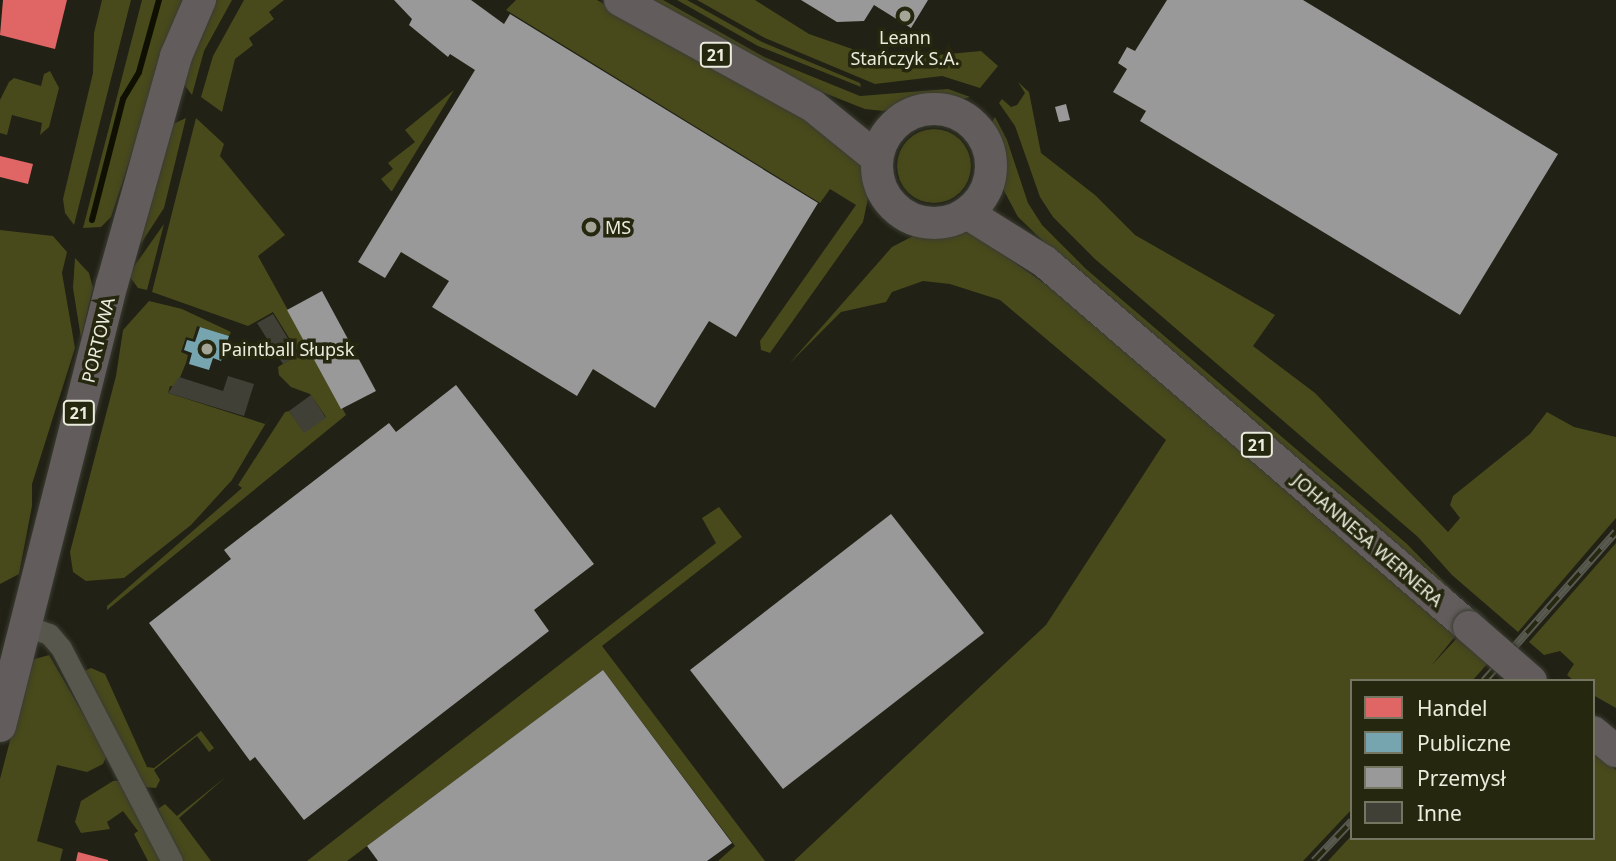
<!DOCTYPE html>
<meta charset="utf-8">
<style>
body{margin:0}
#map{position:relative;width:1616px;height:861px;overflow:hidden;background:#212115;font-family:"Noto Sans",sans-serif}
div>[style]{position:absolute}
.green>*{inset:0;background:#484a1b}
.round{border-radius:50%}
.shops>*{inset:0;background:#e06666}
.public>*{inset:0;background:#76a5af}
.industry>*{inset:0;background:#999}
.stream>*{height:6px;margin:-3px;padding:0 3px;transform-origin:3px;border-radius:3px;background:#101002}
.building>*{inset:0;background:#404036}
.roads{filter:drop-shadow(0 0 2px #3b3c32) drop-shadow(0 0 2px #3b3c32)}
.minor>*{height:21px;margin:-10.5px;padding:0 10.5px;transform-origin:10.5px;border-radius:10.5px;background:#57574d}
.primary>*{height:32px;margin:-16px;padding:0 16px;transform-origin:16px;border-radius:16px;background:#625d5c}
.primary>.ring{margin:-16px;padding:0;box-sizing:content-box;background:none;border:32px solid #625d5c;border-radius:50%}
.rail>*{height:8px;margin-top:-4px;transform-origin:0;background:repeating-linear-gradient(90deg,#26270f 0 16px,#58594f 0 32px);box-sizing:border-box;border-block:2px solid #58594f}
.bridges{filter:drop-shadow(0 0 2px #3b3c32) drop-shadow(0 0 2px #3b3c32)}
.primary-bridge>*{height:32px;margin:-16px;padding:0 16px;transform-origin:16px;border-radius:16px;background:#625d5c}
.dots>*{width:19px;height:19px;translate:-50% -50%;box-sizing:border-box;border:4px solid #26270f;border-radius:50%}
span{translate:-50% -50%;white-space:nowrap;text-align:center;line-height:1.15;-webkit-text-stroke:7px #26270f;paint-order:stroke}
.shield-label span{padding:2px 5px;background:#26270f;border:2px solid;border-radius:5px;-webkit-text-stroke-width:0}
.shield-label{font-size:16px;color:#ebecdd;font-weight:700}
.poi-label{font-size:18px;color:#ebecdd}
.left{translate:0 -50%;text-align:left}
.street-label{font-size:18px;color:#ebecdd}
.legend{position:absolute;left:1350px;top:679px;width:245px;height:161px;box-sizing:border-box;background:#26270f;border:2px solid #757661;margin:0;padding:9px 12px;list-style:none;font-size:21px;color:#ebecdd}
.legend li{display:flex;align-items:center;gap:14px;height:35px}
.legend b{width:35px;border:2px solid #757661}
</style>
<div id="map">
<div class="green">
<div style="clip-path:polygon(102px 0,131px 0,74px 225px,65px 213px,63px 199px,93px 73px,94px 33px)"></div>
<div style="clip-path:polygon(142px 0,182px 0,111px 217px,101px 227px,83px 228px)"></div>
<div style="clip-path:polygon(216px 0,232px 0,204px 51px,192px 95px,183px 83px,195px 42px)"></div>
<div style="clip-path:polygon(244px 0,284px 0,269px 12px,274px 19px,249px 38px,253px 45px,235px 59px,222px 112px,201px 97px,213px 56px)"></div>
<div style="clip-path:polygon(516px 0,597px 0,805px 119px,863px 164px,870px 189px,863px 222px,770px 353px,761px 350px,760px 341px,856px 205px,830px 189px,820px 203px,506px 10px)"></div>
<div style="clip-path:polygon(640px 0,663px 0,764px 57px,860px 96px,948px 89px,970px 97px,956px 101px,927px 98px,883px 111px,865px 109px,776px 74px)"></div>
<div style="clip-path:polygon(677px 0,687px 0,762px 42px,860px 83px,861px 87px,758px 46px)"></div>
<div style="clip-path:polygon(697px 0,755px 0,809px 34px,884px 60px,981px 51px,998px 66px,980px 88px,942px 76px,875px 84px,765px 38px)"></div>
<div style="clip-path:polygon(50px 71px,59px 88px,49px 127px,40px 135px,42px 123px,12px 115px,7px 135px,0 133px,0 100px,9px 82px,14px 78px,41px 86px,44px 74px)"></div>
<div style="clip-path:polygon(1018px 82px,1029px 92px,1041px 153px,1095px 195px,1135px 235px,1275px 315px,1253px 346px,1315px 393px,1448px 532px,1460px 518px,1450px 505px,1453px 496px,1530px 434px,1547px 412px,1574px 427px,1616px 437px,1616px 518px,1518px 632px,1452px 575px,1418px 537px,1095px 259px,1053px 217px,1040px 197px,1015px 126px,999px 103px,1002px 99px,1011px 107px,1017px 105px,1025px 93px)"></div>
<div style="clip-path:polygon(454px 90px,392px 191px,391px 191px,381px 179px,393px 169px,388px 163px,415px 142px,405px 130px)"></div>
<div style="clip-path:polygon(995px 117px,1007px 140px,1028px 203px,1042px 225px,1086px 269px,1407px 544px,1477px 616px,1071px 268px,1018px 217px,1002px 187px,991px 124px)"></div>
<div style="clip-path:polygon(186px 118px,164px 208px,140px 245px,171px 125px)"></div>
<div style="clip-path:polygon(196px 118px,224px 144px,220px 156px,285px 235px,258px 256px,346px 415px,107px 610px,107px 606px,242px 488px,238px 485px,285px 412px,289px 411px,304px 432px,326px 417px,310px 394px,291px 387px,279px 375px,278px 367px,299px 354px,273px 312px,248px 326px,152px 292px)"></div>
<div class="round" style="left:897px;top:129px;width:74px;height:74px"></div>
<div style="clip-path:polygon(164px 224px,147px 290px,138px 288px,130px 277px,135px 265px)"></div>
<div style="clip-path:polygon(0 230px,53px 236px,67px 252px,62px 273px,75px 348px,32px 484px,32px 506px,19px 574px,0 584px)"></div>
<div style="clip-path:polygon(970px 232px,1073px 303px,1457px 634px,1431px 666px,1458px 637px,1489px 662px,1472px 681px,1352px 681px,1352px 809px,1303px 861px,794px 861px,1046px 625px,1166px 440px,1000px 300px,950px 284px,923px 281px,892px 292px,886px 302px,841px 312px,789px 364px,892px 247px,915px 235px)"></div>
<div style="clip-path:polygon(75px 258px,89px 273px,93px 288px,81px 338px,73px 288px)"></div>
<div style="clip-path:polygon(149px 301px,182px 309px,231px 332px,229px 336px,197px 326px,193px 339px,186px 337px,181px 352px,188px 355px,186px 363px,176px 387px,170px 386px,168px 393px,265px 424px,273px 411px,232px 480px,191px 525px,124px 578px,86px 581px,73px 572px,70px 552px,116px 376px,123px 330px)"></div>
<div style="clip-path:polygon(719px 507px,742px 537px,602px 646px,765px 861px,718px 861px,735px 846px,603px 670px,347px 861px,307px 861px,716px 543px,702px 518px)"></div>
<div style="clip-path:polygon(1616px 543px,1616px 708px,1593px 695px,1593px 681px,1574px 681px,1567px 675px,1574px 664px,1560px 651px,1544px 655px,1529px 642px)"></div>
<div style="clip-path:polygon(49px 655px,107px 755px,103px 764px,87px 772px,57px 765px,37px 841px,63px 849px,60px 861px,0 861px,0 779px,31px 660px)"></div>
<div style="clip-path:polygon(91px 668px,105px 674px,147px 767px,154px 768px,201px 731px,214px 748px,209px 752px,197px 736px,154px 770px,160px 780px,156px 788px,144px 787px,82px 672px)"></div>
<div style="clip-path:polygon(1593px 750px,1616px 770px,1616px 861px,1328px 861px,1352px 835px,1593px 838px)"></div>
<div style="clip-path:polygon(227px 776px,179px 818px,211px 861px,182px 861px,158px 809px,165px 804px,177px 816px)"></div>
<div style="clip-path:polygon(113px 781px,119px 781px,163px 861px,148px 861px,134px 834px,138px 831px,123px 811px,107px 822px,110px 829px,81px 833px,75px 822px,81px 801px)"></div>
</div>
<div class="shops">
<div style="clip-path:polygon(3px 0,67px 0,55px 49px,0 35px)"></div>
<div style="clip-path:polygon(0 156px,33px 164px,28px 184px,0 177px)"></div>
<div style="clip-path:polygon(78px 852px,108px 860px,108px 861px,76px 861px)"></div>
</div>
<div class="public">
<div style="clip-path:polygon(200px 327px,229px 336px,221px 361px,213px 358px,209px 370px,189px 364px,192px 353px,184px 350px,187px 340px,195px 342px)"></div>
</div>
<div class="industry">
<div style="clip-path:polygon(394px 0,471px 0,504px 24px,510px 14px,818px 203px,736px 337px,709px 321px,655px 408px,593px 369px,577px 396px,432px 307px,449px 281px,401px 252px,385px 278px,358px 262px,475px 70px,450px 54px,448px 57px,409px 25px,412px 19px)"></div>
<div style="clip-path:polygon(801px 0,928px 0,911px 28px,874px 5px,864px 21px,837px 22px)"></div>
<div style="clip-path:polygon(1167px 0,1303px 0,1558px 154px,1460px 315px,1140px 121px,1146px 111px,1113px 92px,1127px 69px,1118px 63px,1127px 47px,1135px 51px)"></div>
<div style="clip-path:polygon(1066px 104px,1070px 120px,1059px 122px,1055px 107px)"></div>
<div style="clip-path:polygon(322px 291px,376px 391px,341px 409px,287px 310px)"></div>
<div style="clip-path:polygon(456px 385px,594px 564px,534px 610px,549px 631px,304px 820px,255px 757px,250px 761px,149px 623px,231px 559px,224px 550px,389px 423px,396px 432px)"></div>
<div style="clip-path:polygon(891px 514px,984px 633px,783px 789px,690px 670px)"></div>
<div style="clip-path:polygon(603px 670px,732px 843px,707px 861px,378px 861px,367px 846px)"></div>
</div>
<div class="stream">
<div style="left:92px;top:220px;width:125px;rotate:-75.6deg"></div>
<div style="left:123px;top:99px;width:31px;rotate:-59deg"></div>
<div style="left:139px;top:72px;width:75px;rotate:-74.5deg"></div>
</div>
<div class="building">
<div style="clip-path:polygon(273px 314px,298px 355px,283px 364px,257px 323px)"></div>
<div style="clip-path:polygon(228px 376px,254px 384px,244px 416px,168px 393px,179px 377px,223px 391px)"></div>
<div style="clip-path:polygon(311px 395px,326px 418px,304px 433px,289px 411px)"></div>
</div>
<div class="roads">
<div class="minor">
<div style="left:26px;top:626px;width:24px;rotate:19deg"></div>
<div style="left:49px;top:634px;width:18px;rotate:49deg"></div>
<div style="left:61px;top:648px;width:240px;rotate:62.5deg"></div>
</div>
<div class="primary">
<div style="left:620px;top:0;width:220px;rotate:28.8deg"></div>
<div style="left:813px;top:106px;width:82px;rotate:39.1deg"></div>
<div class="ring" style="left:877px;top:109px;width:82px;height:82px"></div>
<div style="left:967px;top:213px;width:92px;rotate:32.1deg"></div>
<div style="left:1045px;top:262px;width:559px;rotate:40.72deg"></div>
<div style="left:0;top:726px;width:456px;rotate:-75.8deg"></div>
<div style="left:112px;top:284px;width:237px;rotate:-74.3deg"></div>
<div style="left:176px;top:56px;width:61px;rotate:-66.8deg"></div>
<div style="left:1593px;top:732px;width:30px;rotate:40deg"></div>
</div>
</div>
<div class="rail">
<div style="left:1484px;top:681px;width:199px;rotate:-48.5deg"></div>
<div style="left:1314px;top:861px;width:55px;rotate:-46.5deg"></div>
</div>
<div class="bridges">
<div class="primary-bridge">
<div style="left:1469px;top:627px;width:82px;rotate:41.1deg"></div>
</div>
</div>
<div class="dots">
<div style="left:905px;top:16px;background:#a4a597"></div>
<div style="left:591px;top:227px;background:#a4a597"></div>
<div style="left:207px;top:349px;background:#a4a597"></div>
</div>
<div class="shield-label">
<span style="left:716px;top:55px">21</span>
<span style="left:79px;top:413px">21</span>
<span style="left:1257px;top:445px">21</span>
</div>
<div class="poi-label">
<span style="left:905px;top:48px">Leann<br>Stańczyk S.A.</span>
<span class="left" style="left:605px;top:227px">MS</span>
<span class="left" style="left:221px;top:349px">Paintball Słupsk</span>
</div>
<div class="street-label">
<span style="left:98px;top:340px;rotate:-76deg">PORTOWA</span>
<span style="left:1368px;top:540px;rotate:41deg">JOHANNESA WERNERA</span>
</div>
<ul class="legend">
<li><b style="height:19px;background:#e06666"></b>Handel</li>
<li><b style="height:19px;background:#76a5af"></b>Publiczne</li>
<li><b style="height:19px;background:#999"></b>Przemysł</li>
<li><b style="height:19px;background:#404036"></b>Inne</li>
</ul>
</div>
